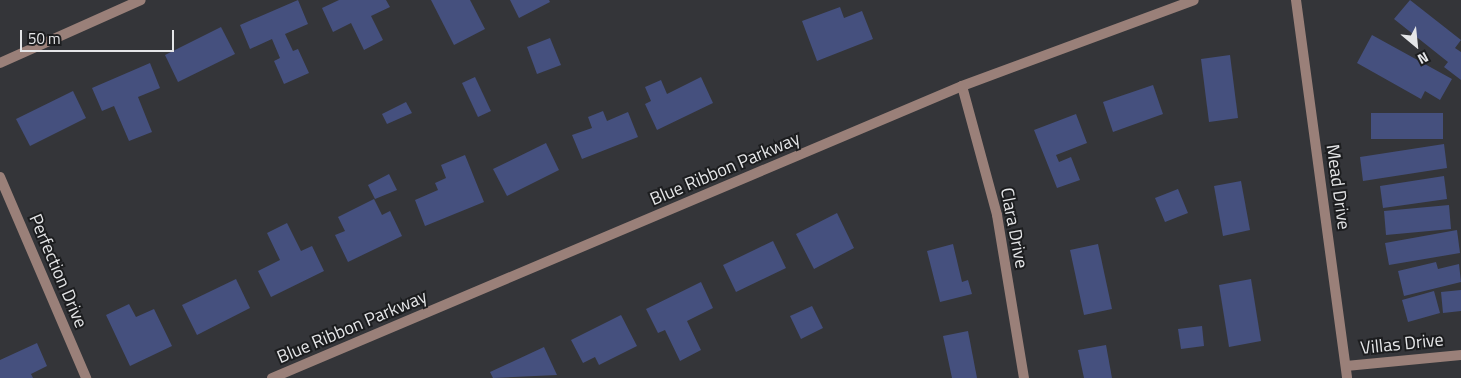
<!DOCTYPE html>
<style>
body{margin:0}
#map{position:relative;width:1461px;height:378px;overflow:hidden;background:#343539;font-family:"Titillium Web",sans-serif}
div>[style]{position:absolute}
.building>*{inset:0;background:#45507e}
.street>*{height:10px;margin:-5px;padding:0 5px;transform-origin:5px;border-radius:5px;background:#9a8079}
span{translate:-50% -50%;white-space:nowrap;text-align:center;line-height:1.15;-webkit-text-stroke:4px #1c1d1f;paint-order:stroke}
.street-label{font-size:18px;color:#e5e6e8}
.north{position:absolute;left:1391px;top:20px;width:50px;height:50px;-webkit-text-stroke:4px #1c1d1f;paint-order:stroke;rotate:152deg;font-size:14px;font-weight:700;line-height:20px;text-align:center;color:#e5e6e8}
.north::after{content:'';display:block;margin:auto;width:18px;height:22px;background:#e5e6e8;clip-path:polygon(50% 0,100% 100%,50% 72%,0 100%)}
.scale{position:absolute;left:20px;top:30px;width:154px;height:22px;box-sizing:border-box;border:2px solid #e5e6e8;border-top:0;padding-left:6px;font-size:15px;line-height:18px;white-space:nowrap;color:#e5e6e8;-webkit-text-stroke:4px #1c1d1f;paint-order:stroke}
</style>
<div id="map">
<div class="building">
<div style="clip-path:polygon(298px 0,308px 24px,285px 34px,293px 51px,298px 49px,309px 73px,284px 84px,274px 61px,280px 58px,272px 39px,250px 49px,240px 25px)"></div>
<div style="clip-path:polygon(339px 0,386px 0,390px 7px,371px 16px,383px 40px,364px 50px,351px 23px,333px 32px,322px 8px)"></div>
<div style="clip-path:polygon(431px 0,470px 0,485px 29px,454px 45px)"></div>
<div style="clip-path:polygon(510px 0,549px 0,550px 2px,519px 18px)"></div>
<div style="clip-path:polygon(1410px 0,1461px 40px,1455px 48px,1461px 52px,1461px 80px,1444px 67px,1448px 62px,1394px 19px)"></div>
<div style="clip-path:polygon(840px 7px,844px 18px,862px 11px,873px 39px,817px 61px,802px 21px)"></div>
<div style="clip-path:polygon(221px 27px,235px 54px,178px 82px,165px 55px)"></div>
<div style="clip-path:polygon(1372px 35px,1452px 79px,1440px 100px,1425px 91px,1421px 99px,1357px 63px)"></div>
<div style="clip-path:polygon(550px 38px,561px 65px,537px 74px,527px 47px)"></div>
<div style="clip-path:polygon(1230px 55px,1238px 118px,1209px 122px,1201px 59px)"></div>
<div style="clip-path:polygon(150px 63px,160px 88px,138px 97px,152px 132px,129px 141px,114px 106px,102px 111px,92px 88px)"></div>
<div style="clip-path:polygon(475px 77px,491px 111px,478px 117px,462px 83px)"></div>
<div style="clip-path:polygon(701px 77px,713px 103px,657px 130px,645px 104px,651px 101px,645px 87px,661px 80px,667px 94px)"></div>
<div style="clip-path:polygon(1153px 85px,1163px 114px,1113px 132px,1103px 102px)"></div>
<div style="clip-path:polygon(73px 91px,86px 118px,30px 146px,16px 119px)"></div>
<div style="clip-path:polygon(406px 102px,412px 113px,387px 124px,382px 114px)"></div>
<div style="clip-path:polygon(603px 111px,607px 121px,628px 112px,638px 137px,582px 159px,572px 135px,592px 128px,588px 117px)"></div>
<div style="clip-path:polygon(1371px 113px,1443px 113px,1443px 139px,1371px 139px)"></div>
<div style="clip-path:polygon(1076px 114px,1087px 143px,1056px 155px,1059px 162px,1071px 157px,1080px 180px,1057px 188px,1034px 130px)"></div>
<div style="clip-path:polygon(546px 143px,559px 170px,507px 196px,493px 169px)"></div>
<div style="clip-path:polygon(1444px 144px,1447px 168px,1363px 181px,1360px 157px)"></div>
<div style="clip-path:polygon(465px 155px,484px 202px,425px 226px,415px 200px,438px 190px,435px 183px,446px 178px,441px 165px)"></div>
<div style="clip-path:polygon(389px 174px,397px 190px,375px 199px,368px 185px)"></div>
<div style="clip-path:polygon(1444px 176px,1447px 199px,1383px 208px,1380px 186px)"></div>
<div style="clip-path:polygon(1241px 181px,1250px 230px,1223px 236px,1214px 186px)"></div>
<div style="clip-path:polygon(1178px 189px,1188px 213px,1165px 222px,1155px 198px)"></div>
<div style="clip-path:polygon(374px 199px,382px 215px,390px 211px,402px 236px,348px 262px,335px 235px,345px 231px,338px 217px)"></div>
<div style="clip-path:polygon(1449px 205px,1451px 229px,1386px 235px,1384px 211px)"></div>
<div style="clip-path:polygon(837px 213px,854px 248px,814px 269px,796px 234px)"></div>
<div style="clip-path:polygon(287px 223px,301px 251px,312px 246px,324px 271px,271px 297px,258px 271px,280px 260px,267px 233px)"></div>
<div style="clip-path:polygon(1457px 230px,1460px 253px,1389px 265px,1385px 243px)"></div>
<div style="clip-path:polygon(773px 241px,786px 268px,736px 292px,723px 265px)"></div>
<div style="clip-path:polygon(953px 244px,962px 282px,968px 280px,972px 294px,940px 302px,927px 251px)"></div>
<div style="clip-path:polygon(1098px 244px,1112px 309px,1084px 315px,1070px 250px)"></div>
<div style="clip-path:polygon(1436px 262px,1438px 269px,1459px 264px,1461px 282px,1404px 296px,1398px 271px)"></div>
<div style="clip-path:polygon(236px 279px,250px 308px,197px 335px,182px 305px)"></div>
<div style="clip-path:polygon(1251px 279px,1261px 341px,1229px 347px,1219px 285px)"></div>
<div style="clip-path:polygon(701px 282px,713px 308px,687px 321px,701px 350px,680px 361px,665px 330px,658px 333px,646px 309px)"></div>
<div style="clip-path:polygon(1461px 290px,1461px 311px,1443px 313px,1441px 292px)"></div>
<div style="clip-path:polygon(1434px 291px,1440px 313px,1408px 322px,1402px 300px)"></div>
<div style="clip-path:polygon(129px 304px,136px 317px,154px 309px,172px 346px,130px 366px,106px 315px)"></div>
<div style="clip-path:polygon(812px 306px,823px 328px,801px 339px,790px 316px)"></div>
<div style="clip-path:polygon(621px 315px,637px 346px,599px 365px,595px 357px,583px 363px,571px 340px)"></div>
<div style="clip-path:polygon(1202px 326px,1204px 346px,1181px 349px,1178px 329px)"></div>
<div style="clip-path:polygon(968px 331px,977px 378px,952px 378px,943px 336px)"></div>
<div style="clip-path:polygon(37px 343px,47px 366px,31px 374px,33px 378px,0 378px,0 360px)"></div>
<div style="clip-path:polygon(1106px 345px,1112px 378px,1084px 378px,1078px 350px)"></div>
<div style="clip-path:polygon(544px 347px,557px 375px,493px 378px,490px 372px)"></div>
</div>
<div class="street">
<div style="left:1296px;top:0;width:381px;rotate:82.3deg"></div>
<div style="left:0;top:63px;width:154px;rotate:-24.1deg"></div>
<div style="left:962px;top:86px;width:134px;rotate:74.8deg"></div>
<div style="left:997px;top:215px;width:165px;rotate:80.6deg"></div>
<div style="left:0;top:177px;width:219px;rotate:66.8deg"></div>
<div style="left:1346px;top:366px;width:116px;rotate:-5.5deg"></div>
<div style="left:272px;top:378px;width:749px;rotate:-22.94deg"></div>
<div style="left:962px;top:86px;width:247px;rotate:-20.3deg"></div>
</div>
<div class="street-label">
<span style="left:725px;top:169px;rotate:-23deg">Blue Ribbon Parkway</span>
<span style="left:1338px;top:187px;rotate:82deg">Mead Drive</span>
<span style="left:1014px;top:228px;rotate:79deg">Clara Drive</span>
<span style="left:58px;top:271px;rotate:67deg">Perfection Drive</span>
<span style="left:352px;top:327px;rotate:-23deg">Blue Ribbon Parkway</span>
<span style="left:1402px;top:344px;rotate:-6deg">Villas Drive</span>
</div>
<div class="north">N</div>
<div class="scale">50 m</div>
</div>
